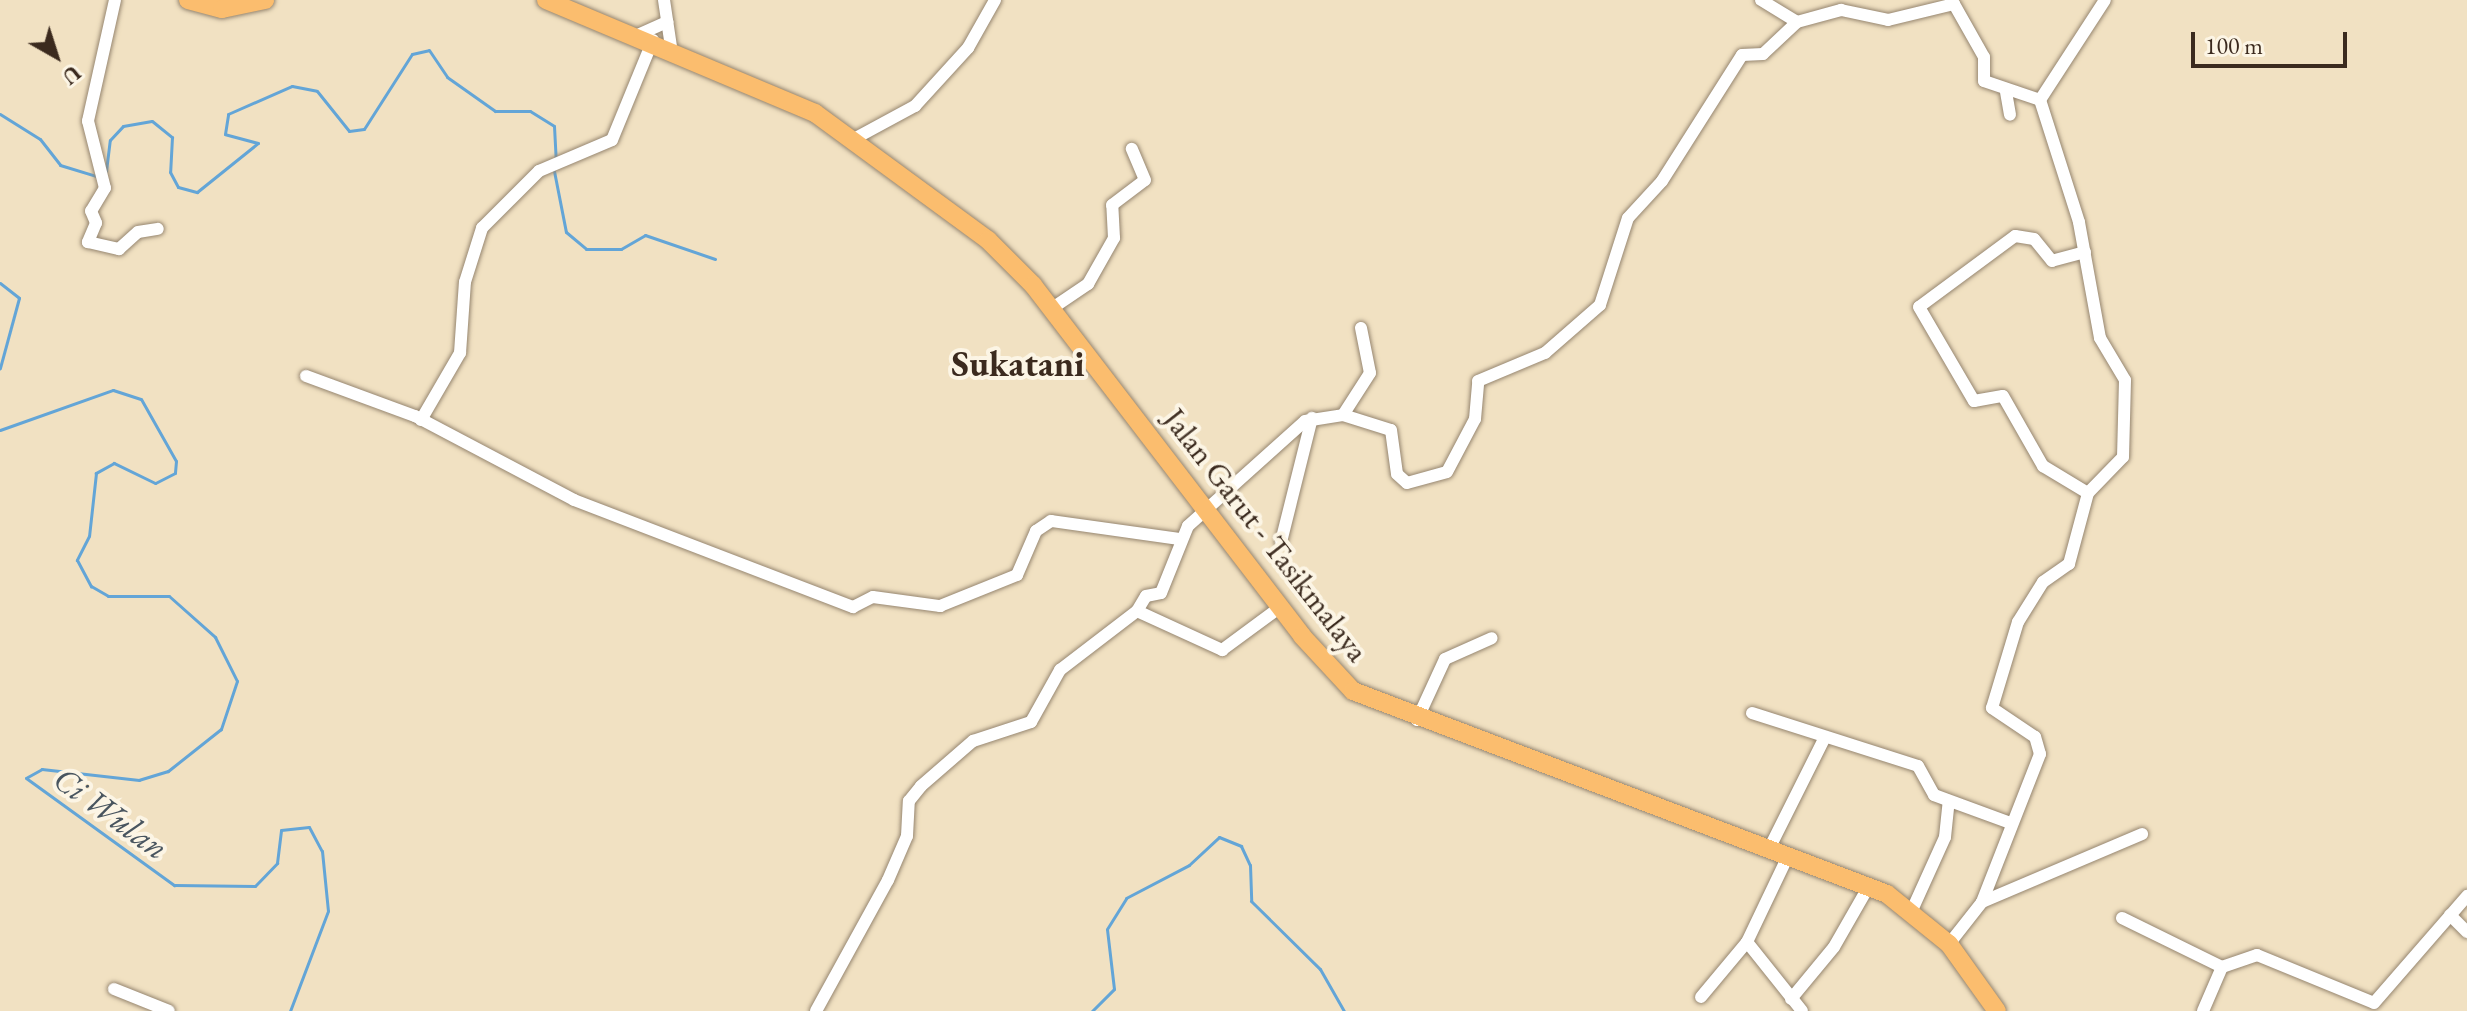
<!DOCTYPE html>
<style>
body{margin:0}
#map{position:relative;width:2467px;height:1011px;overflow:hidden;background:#f1e1c2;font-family:"EB Garamond",serif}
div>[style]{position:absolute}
.stream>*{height:3px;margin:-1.5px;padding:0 1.5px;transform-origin:1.5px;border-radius:1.5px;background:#63a5d7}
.roads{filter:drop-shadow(0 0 2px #968670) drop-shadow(0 0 2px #968670)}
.minor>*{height:12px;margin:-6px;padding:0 6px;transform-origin:6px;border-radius:6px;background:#fff}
.primary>*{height:18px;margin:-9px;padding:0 9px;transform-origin:9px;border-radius:9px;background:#fbbd6e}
span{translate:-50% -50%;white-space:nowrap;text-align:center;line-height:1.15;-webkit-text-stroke:8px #fcf5e5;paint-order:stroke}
.street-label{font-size:32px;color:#3b2a1e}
.water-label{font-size:34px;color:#49555f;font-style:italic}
.quarter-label{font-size:36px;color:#3b2a1e;font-weight:700}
.north{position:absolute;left:16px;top:16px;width:80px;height:80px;-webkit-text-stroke:6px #fcf5e5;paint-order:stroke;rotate:141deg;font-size:22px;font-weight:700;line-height:32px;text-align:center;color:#3b2a1e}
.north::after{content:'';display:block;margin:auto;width:28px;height:36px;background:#3b2a1e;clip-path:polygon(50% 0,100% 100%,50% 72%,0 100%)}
.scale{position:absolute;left:2191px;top:32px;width:156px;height:36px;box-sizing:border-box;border:4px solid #3b2a1e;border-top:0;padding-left:10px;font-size:24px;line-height:28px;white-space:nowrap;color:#3b2a1e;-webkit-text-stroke:6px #fcf5e5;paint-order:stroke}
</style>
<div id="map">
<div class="stream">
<div style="left:0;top:114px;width:47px;rotate:32deg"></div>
<div style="left:40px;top:139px;width:33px;rotate:52deg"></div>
<div style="left:60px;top:165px;width:39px;rotate:17deg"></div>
<div style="left:106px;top:171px;width:31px;rotate:-83deg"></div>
<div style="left:110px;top:140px;width:19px;rotate:-47deg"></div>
<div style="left:123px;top:126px;width:29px;rotate:-10deg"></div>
<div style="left:152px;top:121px;width:26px;rotate:39deg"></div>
<div style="left:172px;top:137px;width:35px;rotate:93deg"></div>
<div style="left:170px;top:172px;width:17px;rotate:62deg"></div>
<div style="left:178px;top:187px;width:20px;rotate:15deg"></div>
<div style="left:197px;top:192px;width:78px;rotate:-38.8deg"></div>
<div style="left:258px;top:143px;width:34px;rotate:-165deg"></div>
<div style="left:225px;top:134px;width:20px;rotate:-81deg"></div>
<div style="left:228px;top:114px;width:70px;rotate:-23.6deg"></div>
<div style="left:292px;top:86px;width:25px;rotate:11deg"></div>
<div style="left:317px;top:91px;width:51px;rotate:51.3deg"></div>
<div style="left:349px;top:131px;width:15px;rotate:-8deg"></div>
<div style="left:364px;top:129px;width:89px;rotate:-57.4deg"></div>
<div style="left:412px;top:54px;width:17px;rotate:-13deg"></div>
<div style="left:429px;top:50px;width:32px;rotate:56deg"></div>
<div style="left:447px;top:77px;width:59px;rotate:35.3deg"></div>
<div style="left:495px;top:111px;width:35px"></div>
<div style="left:530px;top:111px;width:28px;rotate:32deg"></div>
<div style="left:554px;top:126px;width:33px;rotate:87deg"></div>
<div style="left:554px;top:171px;width:62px;rotate:78.9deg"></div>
<div style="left:566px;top:232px;width:26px;rotate:40deg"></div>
<div style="left:586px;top:249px;width:35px"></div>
<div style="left:621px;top:249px;width:28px;rotate:-30deg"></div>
<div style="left:645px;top:235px;width:74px;rotate:18.9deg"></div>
<div style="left:0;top:283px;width:24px;rotate:38deg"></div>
<div style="left:19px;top:298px;width:73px;rotate:105.2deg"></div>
<div style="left:0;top:430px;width:120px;rotate:-19.5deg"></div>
<div style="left:113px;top:390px;width:29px;rotate:18deg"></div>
<div style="left:141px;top:399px;width:71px;rotate:60.6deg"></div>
<div style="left:176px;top:461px;width:12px;rotate:95deg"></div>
<div style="left:175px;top:473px;width:22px;rotate:153deg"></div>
<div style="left:155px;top:483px;width:46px;rotate:-154deg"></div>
<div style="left:114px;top:463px;width:21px;rotate:151deg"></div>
<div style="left:96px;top:473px;width:63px;rotate:96.3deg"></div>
<div style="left:89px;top:536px;width:27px;rotate:117deg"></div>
<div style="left:77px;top:560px;width:30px;rotate:62deg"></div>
<div style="left:91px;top:586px;width:20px;rotate:30deg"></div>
<div style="left:108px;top:596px;width:61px"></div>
<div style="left:169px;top:596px;width:62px;rotate:41.7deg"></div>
<div style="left:215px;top:637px;width:49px;rotate:63.4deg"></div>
<div style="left:237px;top:681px;width:51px;rotate:108.4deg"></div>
<div style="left:221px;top:729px;width:68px;rotate:141.6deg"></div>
<div style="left:168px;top:771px;width:30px;rotate:163deg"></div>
<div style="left:139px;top:780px;width:98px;rotate:-173.5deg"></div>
<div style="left:42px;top:769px;width:18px;rotate:151deg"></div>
<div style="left:26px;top:778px;width:183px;rotate:35.9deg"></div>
<div style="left:174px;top:885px;width:81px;rotate:0.7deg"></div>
<div style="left:255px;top:886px;width:32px;rotate:-46deg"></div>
<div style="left:277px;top:863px;width:33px;rotate:-83deg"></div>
<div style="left:281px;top:830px;width:28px;rotate:-6deg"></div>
<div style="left:309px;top:827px;width:27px;rotate:62deg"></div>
<div style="left:322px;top:851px;width:60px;rotate:84.3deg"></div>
<div style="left:328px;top:911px;width:107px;rotate:110.8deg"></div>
<div style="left:1092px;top:1011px;width:31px;rotate:-45deg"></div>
<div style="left:1114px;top:989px;width:60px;rotate:-96.7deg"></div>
<div style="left:1107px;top:929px;width:36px;rotate:-58deg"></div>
<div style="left:1126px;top:898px;width:71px;rotate:-27.6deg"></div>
<div style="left:1189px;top:865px;width:41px;rotate:-43deg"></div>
<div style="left:1219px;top:837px;width:24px;rotate:22deg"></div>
<div style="left:1241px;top:846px;width:21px;rotate:65deg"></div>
<div style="left:1250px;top:865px;width:36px;rotate:88deg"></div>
<div style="left:1251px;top:901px;width:97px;rotate:44.6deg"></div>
<div style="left:1320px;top:969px;width:48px;rotate:60.3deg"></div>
</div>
<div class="roads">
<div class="minor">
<div style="left:115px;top:0;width:124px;rotate:102.6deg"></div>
<div style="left:88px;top:121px;width:69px;rotate:75.8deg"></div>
<div style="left:105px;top:188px;width:27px;rotate:121deg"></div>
<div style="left:91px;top:211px;width:13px;rotate:67deg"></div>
<div style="left:96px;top:223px;width:21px;rotate:113deg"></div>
<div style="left:88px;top:242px;width:32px;rotate:13deg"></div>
<div style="left:119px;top:249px;width:25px;rotate:-42deg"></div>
<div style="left:138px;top:232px;width:20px;rotate:-9deg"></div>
<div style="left:664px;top:0;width:48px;rotate:81.5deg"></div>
<div style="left:1761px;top:0;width:42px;rotate:31.4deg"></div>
<div style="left:1797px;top:22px;width:46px;rotate:-15.3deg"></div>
<div style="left:1841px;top:10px;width:48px;rotate:12deg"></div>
<div style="left:1888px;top:20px;width:68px;rotate:-13.6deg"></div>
<div style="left:1954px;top:4px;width:61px;rotate:60.5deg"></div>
<div style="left:1984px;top:57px;width:24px;rotate:90deg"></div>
<div style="left:1984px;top:81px;width:59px;rotate:18.7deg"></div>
<div style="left:640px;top:34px;width:30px;rotate:-24deg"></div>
<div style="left:2006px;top:92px;width:23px;rotate:80deg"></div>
<div style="left:852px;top:140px;width:72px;rotate:-28.4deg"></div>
<div style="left:915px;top:106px;width:79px;rotate:-47.6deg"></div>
<div style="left:968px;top:48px;width:55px;rotate:-60.6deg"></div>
<div style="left:2085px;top:252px;width:34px;rotate:165deg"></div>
<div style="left:2052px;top:261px;width:28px;rotate:-129deg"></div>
<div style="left:2034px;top:239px;width:19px;rotate:-171deg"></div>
<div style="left:2015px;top:236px;width:119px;rotate:143.5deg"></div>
<div style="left:1919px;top:307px;width:109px;rotate:59.7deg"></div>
<div style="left:1974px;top:401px;width:29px;rotate:-10deg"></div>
<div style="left:2003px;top:396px;width:81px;rotate:60.3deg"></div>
<div style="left:2043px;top:466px;width:52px;rotate:31deg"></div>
<div style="left:1051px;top:309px;width:45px;rotate:-34deg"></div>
<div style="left:1088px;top:284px;width:53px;rotate:-60.5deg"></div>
<div style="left:1114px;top:238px;width:33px;rotate:-93deg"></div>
<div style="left:1112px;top:205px;width:41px;rotate:-37.1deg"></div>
<div style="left:1145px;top:180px;width:34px;rotate:-113deg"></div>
<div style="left:306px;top:376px;width:116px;rotate:20.2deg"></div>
<div style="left:415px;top:416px;width:180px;rotate:27.8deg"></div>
<div style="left:574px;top:500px;width:299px;rotate:21deg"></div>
<div style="left:853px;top:607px;width:22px;rotate:-27deg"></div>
<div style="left:873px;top:597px;width:68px;rotate:7.7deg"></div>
<div style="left:940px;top:606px;width:83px;rotate:-21.9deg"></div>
<div style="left:1017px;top:575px;width:48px;rotate:-66.6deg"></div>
<div style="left:1036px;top:531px;width:18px;rotate:-34deg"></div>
<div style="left:1051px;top:521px;width:129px;rotate:8deg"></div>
<div style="left:1343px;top:415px;width:50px;rotate:-57.3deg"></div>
<div style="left:1370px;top:373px;width:46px;rotate:-101.3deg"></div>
<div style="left:421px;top:420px;width:78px;rotate:-59.8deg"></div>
<div style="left:460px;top:353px;width:71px;rotate:-86deg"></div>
<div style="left:465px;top:282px;width:57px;rotate:-72.5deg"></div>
<div style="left:482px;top:228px;width:81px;rotate:-45deg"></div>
<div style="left:539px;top:171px;width:79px;rotate:-23deg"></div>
<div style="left:612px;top:140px;width:108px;rotate:-67.7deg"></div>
<div style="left:1281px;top:542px;width:128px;rotate:-76deg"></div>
<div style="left:1137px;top:611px;width:94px;rotate:24.6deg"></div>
<div style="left:1222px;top:650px;width:71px;rotate:-36.4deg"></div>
<div style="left:1752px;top:713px;width:174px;rotate:17.7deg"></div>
<div style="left:1918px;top:766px;width:33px;rotate:61deg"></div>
<div style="left:1934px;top:795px;width:81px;rotate:20.2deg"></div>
<div style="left:1417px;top:720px;width:67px;rotate:-65.3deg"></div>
<div style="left:1445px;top:659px;width:51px;rotate:-24.1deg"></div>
<div style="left:1769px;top:849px;width:121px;rotate:-63.4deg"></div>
<div style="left:1982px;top:902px;width:174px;rotate:-23deg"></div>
<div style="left:1913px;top:908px;width:78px;rotate:-65.7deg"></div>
<div style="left:1945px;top:837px;width:36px;rotate:-84deg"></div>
<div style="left:2450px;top:915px;width:24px;rotate:45deg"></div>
<div style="left:2122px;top:918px;width:111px;rotate:26.1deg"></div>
<div style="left:1747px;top:942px;width:88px;rotate:51.4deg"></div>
<div style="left:1949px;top:944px;width:53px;rotate:-51.8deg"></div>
<div style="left:1982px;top:902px;width:159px;rotate:-68.6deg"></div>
<div style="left:2040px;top:754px;width:18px;rotate:-106deg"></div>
<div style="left:2035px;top:737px;width:52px;rotate:-146deg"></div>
<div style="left:1992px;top:708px;width:90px;rotate:-73.2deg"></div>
<div style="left:2018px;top:622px;width:47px;rotate:-58deg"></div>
<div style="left:2043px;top:582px;width:32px;rotate:-35deg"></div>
<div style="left:2069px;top:564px;width:73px;rotate:-75deg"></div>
<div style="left:2088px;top:493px;width:50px;rotate:-45.8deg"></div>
<div style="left:2123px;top:457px;width:77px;rotate:-88.5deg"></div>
<div style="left:2125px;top:380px;width:49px;rotate:-120.8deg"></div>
<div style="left:2100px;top:338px;width:118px;rotate:-100.3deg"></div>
<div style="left:2079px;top:222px;width:128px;rotate:-107.7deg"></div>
<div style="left:2040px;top:100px;width:119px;rotate:-57deg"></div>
<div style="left:114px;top:989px;width:59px;rotate:21.8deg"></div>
<div style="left:1701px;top:997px;width:72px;rotate:-50.1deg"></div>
<div style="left:1747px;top:942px;width:95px;rotate:-64.5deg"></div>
<div style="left:1791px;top:999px;width:67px;rotate:-50.4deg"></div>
<div style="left:1834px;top:947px;width:70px;rotate:-60.2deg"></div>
<div style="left:816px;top:1011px;width:149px;rotate:-61.2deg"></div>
<div style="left:888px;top:880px;width:48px;rotate:-66.6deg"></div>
<div style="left:907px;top:836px;width:35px;rotate:-87deg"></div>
<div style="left:909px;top:801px;width:19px;rotate:-51deg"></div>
<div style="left:921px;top:786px;width:69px;rotate:-40.9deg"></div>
<div style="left:973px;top:741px;width:61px;rotate:-18.1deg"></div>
<div style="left:1031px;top:722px;width:60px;rotate:-60.9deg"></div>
<div style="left:1060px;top:670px;width:97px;rotate:-37.5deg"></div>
<div style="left:1137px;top:611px;width:17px;rotate:-59deg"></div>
<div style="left:1146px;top:596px;width:15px;rotate:-11deg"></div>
<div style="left:1161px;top:593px;width:72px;rotate:-68.1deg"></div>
<div style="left:1188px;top:526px;width:157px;rotate:-41.9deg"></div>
<div style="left:1305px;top:421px;width:38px;rotate:-9deg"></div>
<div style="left:1343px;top:415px;width:50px;rotate:17.4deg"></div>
<div style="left:1391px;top:430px;width:44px;rotate:82.2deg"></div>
<div style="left:1397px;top:474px;width:13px;rotate:42deg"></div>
<div style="left:1407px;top:483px;width:41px;rotate:-15.4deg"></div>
<div style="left:1447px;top:472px;width:60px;rotate:-62.2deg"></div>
<div style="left:1475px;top:419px;width:38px;rotate:-85deg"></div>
<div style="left:1478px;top:381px;width:73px;rotate:-22.7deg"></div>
<div style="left:1545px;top:353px;width:73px;rotate:-41.1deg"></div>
<div style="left:1600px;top:305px;width:91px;rotate:-72.2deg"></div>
<div style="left:1628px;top:218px;width:50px;rotate:-47.4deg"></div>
<div style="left:1662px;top:181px;width:149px;rotate:-57.6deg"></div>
<div style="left:1742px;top:55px;width:21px;rotate:-3deg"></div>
<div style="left:1763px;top:54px;width:47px;rotate:-43.3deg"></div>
<div style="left:2203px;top:1011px;width:48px;rotate:-66.6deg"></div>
<div style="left:2222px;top:967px;width:37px;rotate:-19deg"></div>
<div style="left:2257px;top:955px;width:126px;rotate:22.3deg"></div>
<div style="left:2374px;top:1003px;width:142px;rotate:-49deg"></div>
</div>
<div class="primary">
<div style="left:188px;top:0;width:35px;rotate:15deg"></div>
<div style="left:222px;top:9px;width:44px;rotate:-11.8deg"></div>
<div style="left:546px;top:0;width:292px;rotate:22.8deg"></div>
<div style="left:815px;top:113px;width:215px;rotate:36.3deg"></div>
<div style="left:988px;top:240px;width:64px;rotate:45deg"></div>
<div style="left:1033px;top:285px;width:442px;rotate:52.5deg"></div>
<div style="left:1302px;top:636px;width:75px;rotate:47.2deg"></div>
<div style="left:1353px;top:691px;width:571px;rotate:20.81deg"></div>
<div style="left:1887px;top:894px;width:80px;rotate:38.9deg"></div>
<div style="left:1949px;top:944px;width:82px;rotate:54.4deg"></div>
</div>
</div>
<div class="street-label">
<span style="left:1266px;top:535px;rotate:52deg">Jalan Garut - Tasikmalaya</span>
</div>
<div class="water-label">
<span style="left:111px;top:813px;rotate:36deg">Ci Wulan</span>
</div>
<div class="quarter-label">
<span style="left:1018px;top:364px">Sukatani</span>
</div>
<div class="north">U</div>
<div class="scale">100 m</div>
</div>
